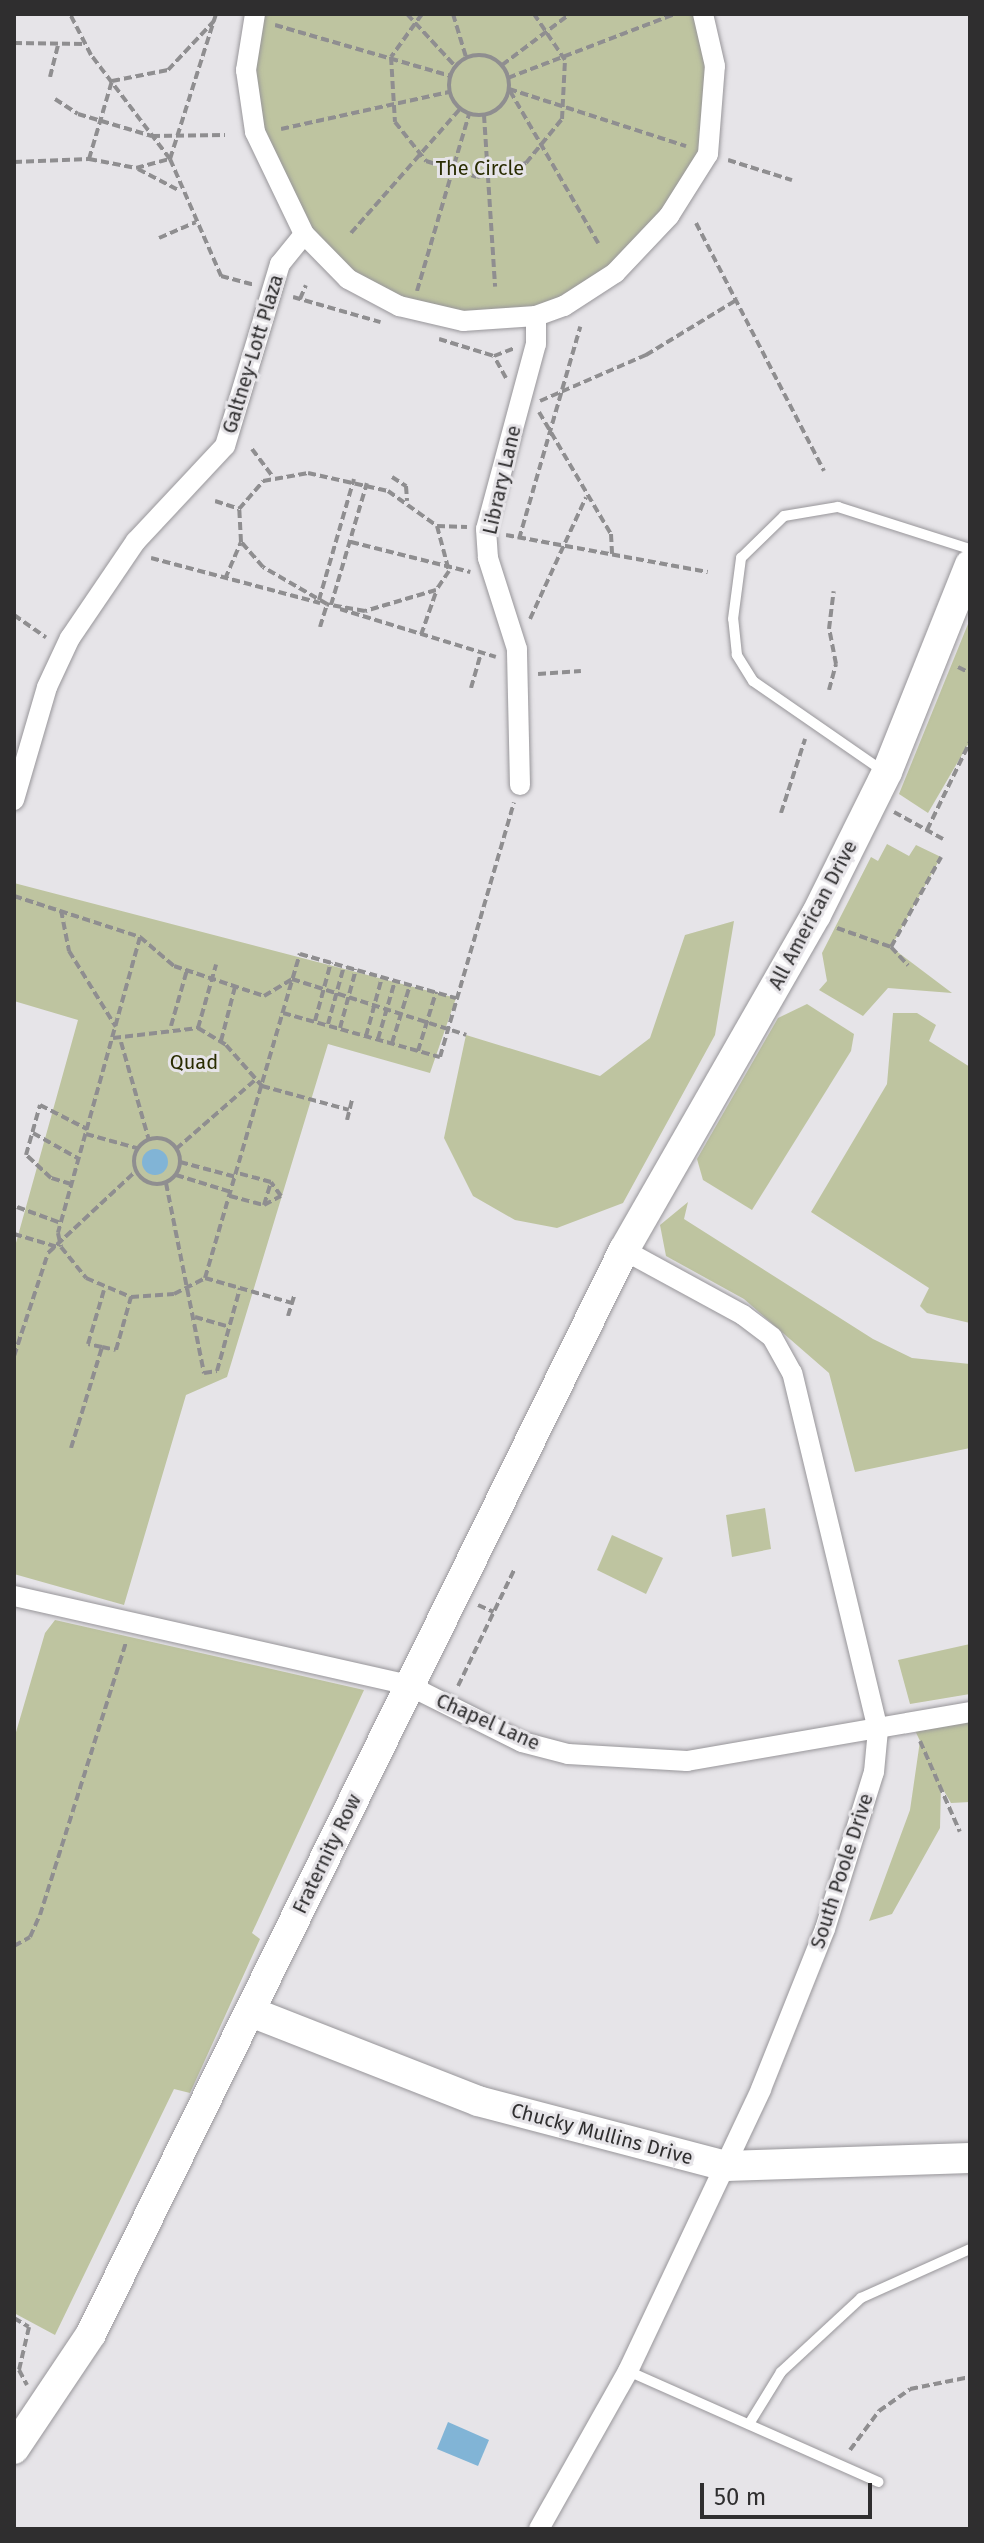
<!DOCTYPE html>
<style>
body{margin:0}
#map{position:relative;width:984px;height:2543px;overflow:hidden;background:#e6e4e8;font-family:"Fira Sans",sans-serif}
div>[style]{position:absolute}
.green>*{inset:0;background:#bec4a0}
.water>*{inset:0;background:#81b4d6}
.round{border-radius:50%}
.path>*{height:4px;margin-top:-2px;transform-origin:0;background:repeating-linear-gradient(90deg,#8f8e90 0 8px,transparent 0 12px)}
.path>.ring{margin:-2px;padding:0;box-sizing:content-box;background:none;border:4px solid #8f8e90;border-radius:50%}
.roads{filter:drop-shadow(0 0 2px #98969a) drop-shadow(0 0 2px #98969a)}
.lane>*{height:10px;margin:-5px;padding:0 5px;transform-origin:5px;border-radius:5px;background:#fff}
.street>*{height:20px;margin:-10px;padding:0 10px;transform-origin:10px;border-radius:10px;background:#fff}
.secondary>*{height:30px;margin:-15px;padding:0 15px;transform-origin:15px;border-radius:15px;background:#fff}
span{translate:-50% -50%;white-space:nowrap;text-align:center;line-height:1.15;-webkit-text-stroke:6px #e6e4e8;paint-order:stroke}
.park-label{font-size:20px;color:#292c01}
.street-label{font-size:20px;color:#2f2e2f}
.frame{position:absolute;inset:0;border:16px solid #2f2e2f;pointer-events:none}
.scale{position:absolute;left:700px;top:2483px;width:172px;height:36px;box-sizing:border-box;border:4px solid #2f2e2f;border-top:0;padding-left:10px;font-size:24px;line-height:28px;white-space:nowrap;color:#2f2e2f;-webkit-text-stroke:6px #e6e4e8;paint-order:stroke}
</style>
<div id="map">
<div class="green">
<div style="clip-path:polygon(255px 14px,703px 14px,715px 66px,708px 154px,669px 216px,564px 306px,507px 319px,399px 306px,325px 263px,255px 132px)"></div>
<div style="clip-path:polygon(970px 619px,970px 741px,928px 813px,899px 794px)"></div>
<div style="clip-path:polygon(887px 844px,909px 856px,916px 845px,941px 857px,891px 947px,952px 993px,888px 988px,863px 1016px,819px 990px,827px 981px,822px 953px,871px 857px,878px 861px)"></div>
<div style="clip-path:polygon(14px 883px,456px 998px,430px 1073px,328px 1044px,227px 1377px,186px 1395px,124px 1605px,14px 1574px,14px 1250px,78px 1020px,14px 1001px)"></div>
<div style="clip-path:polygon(734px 921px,715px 1035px,623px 1203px,557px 1228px,515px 1220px,473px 1196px,444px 1138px,466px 1035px,600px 1076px,650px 1038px,685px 935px)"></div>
<div style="clip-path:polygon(807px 1004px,854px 1034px,851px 1051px,752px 1210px,703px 1180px,697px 1159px,778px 1018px)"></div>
<div style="clip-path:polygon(893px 1013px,917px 1013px,936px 1025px,929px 1041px,970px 1067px,970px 1323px,927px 1313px,920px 1306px,929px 1288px,811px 1212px,887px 1084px)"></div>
<div style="clip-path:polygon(688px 1202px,684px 1219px,873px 1339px,912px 1358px,970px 1364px,970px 1448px,855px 1472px,829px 1373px,744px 1299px,666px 1256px,660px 1225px)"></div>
<div style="clip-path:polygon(765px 1508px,771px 1549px,732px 1557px,726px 1515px)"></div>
<div style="clip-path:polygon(612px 1535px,663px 1558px,646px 1594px,597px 1570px)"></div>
<div style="clip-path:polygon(55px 1620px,364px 1690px,252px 1933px,260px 1939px,190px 2093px,174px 2089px,55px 2335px,14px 2313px,14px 1739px,45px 1633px)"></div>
<div style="clip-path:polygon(970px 1644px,970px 1694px,910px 1704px,898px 1660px)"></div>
<div style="clip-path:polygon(970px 1712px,970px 1802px,951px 1803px,941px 1786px,940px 1828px,892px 1914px,869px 1921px,910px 1810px,920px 1741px,912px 1724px)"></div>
</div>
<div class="water">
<div class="round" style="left:142px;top:1149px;width:26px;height:26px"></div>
<div style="clip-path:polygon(448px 2422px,489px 2440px,478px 2466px,437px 2449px)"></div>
</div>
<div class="path">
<div style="left:216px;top:14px;width:152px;rotate:107.6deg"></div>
<div style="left:170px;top:159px;width:128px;rotate:66.4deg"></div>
<div style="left:221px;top:276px;width:34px;rotate:15deg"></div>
<div style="left:407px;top:14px;width:71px;rotate:47.3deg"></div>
<div style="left:422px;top:14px;width:53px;rotate:125.8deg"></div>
<div style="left:391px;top:57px;width:65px;rotate:86.5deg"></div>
<div style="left:395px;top:122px;width:50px;rotate:51.5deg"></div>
<div style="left:426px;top:161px;width:53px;rotate:17.4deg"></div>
<div style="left:477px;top:177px;width:51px;rotate:-15.9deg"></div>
<div style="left:526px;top:163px;width:57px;rotate:-50.7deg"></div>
<div style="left:562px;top:119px;width:59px;rotate:-87.1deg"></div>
<div style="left:565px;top:60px;width:55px;rotate:-124deg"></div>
<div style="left:453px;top:14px;width:45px;rotate:73.2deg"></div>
<div style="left:275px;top:25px;width:182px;rotate:16.2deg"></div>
<div style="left:14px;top:43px;width:72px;rotate:0.8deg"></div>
<div class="ring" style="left:449px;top:55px;width:56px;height:56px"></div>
<div style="left:502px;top:65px;width:85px;rotate:-36.9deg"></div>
<div style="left:50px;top:77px;width:33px;rotate:-76deg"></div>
<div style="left:508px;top:78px;width:179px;rotate:-21deg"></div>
<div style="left:509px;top:89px;width:186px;rotate:17.9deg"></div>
<div style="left:510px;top:91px;width:176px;rotate:59.9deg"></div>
<div style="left:55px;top:99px;width:27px;rotate:33deg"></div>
<div style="left:78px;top:114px;width:77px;rotate:16.6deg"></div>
<div style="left:152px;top:136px;width:73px;rotate:-0.8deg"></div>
<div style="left:484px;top:115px;width:172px;rotate:86.3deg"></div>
<div style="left:281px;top:129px;width:172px;rotate:-12.4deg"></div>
<div style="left:89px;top:159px;width:81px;rotate:-73.6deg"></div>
<div style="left:112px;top:81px;width:57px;rotate:-11.1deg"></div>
<div style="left:168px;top:70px;width:67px;rotate:-46.8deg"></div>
<div style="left:728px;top:160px;width:67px;rotate:17.4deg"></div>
<div style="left:14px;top:162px;width:75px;rotate:-2.3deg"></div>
<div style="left:89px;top:159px;width:48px;rotate:10.8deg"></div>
<div style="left:136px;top:168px;width:35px;rotate:-15deg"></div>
<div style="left:170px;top:159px;width:131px;rotate:-127.2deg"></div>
<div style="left:91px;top:55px;width:46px;rotate:-117.1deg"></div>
<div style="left:138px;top:169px;width:47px;rotate:27.6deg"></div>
<div style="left:696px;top:223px;width:279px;rotate:62.7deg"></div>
<div style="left:351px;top:233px;width:165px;rotate:-48.7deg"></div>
<div style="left:159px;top:238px;width:40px;rotate:-23.4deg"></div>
<div style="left:417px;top:291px;width:184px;rotate:-73.6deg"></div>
<div style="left:293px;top:297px;width:91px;rotate:16deg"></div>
<div style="left:300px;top:299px;width:15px;rotate:-67deg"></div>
<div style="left:439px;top:339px;width:58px;rotate:17.2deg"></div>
<div style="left:506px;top:378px;width:25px;rotate:-119deg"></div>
<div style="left:494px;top:356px;width:22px;rotate:-21deg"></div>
<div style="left:540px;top:401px;width:116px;rotate:-23.5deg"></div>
<div style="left:646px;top:355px;width:108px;rotate:-31.3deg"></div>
<div style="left:539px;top:412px;width:142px;rotate:59.5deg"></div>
<div style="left:611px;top:534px;width:20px;rotate:87deg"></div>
<div style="left:252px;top:449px;width:35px;rotate:53deg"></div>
<div style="left:308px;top:473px;width:82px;rotate:12.7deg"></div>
<div style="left:388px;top:491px;width:60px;rotate:35.5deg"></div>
<div style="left:437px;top:526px;width:47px;rotate:75.1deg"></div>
<div style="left:449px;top:571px;width:23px;rotate:124deg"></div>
<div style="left:436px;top:590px;width:74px;rotate:163.5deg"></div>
<div style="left:365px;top:611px;width:39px;rotate:-170deg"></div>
<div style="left:327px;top:604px;width:74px;rotate:-150deg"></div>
<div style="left:263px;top:567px;width:33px;rotate:-131deg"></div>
<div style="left:241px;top:542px;width:33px;rotate:-93deg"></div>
<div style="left:239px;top:509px;width:37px;rotate:-49deg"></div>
<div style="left:263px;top:481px;width:46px;rotate:-10.1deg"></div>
<div style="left:392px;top:477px;width:17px;rotate:33deg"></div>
<div style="left:406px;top:486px;width:15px;rotate:86deg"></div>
<div style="left:215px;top:501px;width:25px;rotate:18deg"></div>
<div style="left:437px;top:526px;width:30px;rotate:2deg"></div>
<div style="left:506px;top:535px;width:205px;rotate:10.4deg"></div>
<div style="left:519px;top:539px;width:221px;rotate:-73.9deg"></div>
<div style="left:351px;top:542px;width:123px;rotate:14.1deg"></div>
<div style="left:151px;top:558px;width:175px;rotate:14.9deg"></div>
<div style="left:225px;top:579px;width:40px;rotate:-66.6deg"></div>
<div style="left:319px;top:600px;width:126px;rotate:-73.9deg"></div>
<div style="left:331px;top:605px;width:127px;rotate:-73.6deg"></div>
<div style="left:340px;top:609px;width:163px;rotate:17.1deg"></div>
<div style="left:14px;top:615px;width:39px;rotate:35deg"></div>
<div style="left:530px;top:619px;width:134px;rotate:-65.3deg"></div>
<div style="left:320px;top:627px;width:24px;rotate:-73deg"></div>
<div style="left:421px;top:635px;width:46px;rotate:-70.8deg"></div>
<div style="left:958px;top:667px;width:13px;rotate:27deg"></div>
<div style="left:538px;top:674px;width:43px;rotate:-4deg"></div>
<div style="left:471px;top:688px;width:36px;rotate:-74deg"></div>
<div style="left:829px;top:690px;width:27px;rotate:-75deg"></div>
<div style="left:836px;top:664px;width:36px;rotate:-101deg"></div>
<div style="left:829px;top:629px;width:38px;rotate:-83deg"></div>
<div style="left:894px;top:812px;width:56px;rotate:28.9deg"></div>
<div style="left:781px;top:813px;width:78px;rotate:-72deg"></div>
<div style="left:927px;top:830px;width:98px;rotate:-64deg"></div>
<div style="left:14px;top:896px;width:133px;rotate:18deg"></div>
<div style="left:140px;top:937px;width:45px;rotate:40.5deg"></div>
<div style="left:174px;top:966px;width:95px;rotate:18.4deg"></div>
<div style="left:264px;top:996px;width:33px;rotate:-31deg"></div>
<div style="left:292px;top:979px;width:183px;rotate:17.8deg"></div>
<div style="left:61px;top:910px;width:42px;rotate:79deg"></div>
<div style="left:69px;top:951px;width:89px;rotate:58.3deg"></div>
<div style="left:837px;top:928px;width:57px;rotate:19.4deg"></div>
<div style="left:891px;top:947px;width:25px;rotate:47deg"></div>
<div style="left:140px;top:937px;width:307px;rotate:105.5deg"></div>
<div style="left:58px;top:1233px;width:14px;rotate:78deg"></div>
<div style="left:61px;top:1247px;width:40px;rotate:51deg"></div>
<div style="left:86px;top:1278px;width:49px;rotate:22.9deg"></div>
<div style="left:131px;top:1297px;width:43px;rotate:-4deg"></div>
<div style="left:174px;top:1294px;width:35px;rotate:-27deg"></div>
<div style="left:205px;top:1278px;width:91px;rotate:16deg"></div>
<div style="left:891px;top:947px;width:103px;rotate:-60.9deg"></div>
<div style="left:283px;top:1013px;width:163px;rotate:15.7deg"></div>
<div style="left:440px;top:1057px;width:265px;rotate:-73.8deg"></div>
<div style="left:315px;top:1021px;width:61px;rotate:-74.8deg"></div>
<div style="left:328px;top:1024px;width:60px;rotate:-74.6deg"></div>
<div style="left:171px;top:1026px;width:58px;rotate:-74.1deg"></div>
<div style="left:198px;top:1028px;width:66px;rotate:-74.1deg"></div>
<div style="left:340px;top:1028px;width:61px;rotate:-74.8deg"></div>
<div style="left:366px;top:1036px;width:61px;rotate:-74.8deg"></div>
<div style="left:113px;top:1038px;width:86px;rotate:-6.7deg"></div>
<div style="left:198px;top:1028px;width:33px;rotate:31deg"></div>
<div style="left:226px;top:1045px;width:55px;rotate:48.7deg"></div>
<div style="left:262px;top:1086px;width:90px;rotate:15.4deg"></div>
<div style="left:378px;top:1039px;width:60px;rotate:-73.7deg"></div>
<div style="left:221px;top:1041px;width:56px;rotate:-75.5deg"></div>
<div style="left:121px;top:1042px;width:102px;rotate:74.1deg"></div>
<div style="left:392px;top:1043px;width:61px;rotate:-72.8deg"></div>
<div style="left:418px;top:1051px;width:62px;rotate:-73deg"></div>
<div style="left:347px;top:1120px;width:21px;rotate:-76deg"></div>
<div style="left:33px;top:1133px;width:53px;rotate:29.5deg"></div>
<div style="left:86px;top:1134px;width:53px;rotate:15.4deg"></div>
<div class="ring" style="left:134px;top:1138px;width:42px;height:42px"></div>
<div style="left:176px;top:1149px;width:105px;rotate:-41.1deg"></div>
<div style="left:180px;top:1162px;width:58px;rotate:15deg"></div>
<div style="left:176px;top:1175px;width:58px;rotate:17.2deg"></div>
<div style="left:166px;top:1183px;width:194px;rotate:78.7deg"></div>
<div style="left:204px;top:1373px;width:13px;rotate:-9deg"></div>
<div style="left:217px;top:1371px;width:86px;rotate:-74.5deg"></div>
<div style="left:71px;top:1184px;width:21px;rotate:-163deg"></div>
<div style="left:51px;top:1178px;width:34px;rotate:-137deg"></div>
<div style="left:26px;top:1155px;width:52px;rotate:-74.4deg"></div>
<div style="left:40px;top:1105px;width:53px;rotate:27.1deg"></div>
<div style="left:230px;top:1196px;width:35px;rotate:15deg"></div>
<div style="left:264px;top:1205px;width:19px;rotate:-28deg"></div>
<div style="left:281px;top:1196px;width:17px;rotate:-126deg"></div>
<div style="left:271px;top:1182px;width:35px;rotate:-165deg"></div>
<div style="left:264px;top:1205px;width:24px;rotate:-73deg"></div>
<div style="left:17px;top:1207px;width:47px;rotate:20deg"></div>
<div style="left:14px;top:1234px;width:46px;rotate:16.5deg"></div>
<div style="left:205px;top:1278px;width:338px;rotate:-73.7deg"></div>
<div style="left:300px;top:954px;width:162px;rotate:15.8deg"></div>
<div style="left:288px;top:1316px;width:21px;rotate:-73deg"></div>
<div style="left:195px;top:1317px;width:35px;rotate:16deg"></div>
<div style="left:102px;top:1347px;width:14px;rotate:12deg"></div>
<div style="left:116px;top:1350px;width:55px;rotate:-74.2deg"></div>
<div style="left:14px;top:1356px;width:108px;rotate:-71.7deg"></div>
<div style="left:48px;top:1253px;width:120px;rotate:-43deg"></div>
<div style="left:71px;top:1448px;width:106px;rotate:-72.9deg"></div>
<div style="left:102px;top:1347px;width:14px;rotate:-168deg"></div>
<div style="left:88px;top:1344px;width:56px;rotate:-73.5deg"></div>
<div style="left:478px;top:1605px;width:17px;rotate:24deg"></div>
<div style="left:458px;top:1686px;width:131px;rotate:-64.2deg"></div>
<div style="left:920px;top:1741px;width:99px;rotate:66.3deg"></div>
<div style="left:14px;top:1946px;width:18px;rotate:-29deg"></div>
<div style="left:30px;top:1937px;width:24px;rotate:-66deg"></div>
<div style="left:40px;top:1915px;width:286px;rotate:-72.5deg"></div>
<div style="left:14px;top:2318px;width:17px;rotate:31deg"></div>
<div style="left:29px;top:2327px;width:44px;rotate:103.1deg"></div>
<div style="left:19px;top:2370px;width:17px;rotate:62deg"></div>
<div style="left:850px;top:2450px;width:49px;rotate:-53.4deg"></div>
<div style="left:879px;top:2411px;width:38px;rotate:-35deg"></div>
<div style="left:910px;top:2389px;width:61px;rotate:-11.3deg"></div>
</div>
<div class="roads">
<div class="lane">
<div style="left:883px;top:771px;width:158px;rotate:-145.3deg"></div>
<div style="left:753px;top:681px;width:31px;rotate:-122deg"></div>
<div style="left:737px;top:655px;width:36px;rotate:-96deg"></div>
<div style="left:733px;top:619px;width:62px;rotate:-82.5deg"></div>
<div style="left:741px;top:558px;width:60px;rotate:-44.3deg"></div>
<div style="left:784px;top:516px;width:55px;rotate:-9.5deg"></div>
<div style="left:838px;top:507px;width:139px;rotate:17.7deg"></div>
<div style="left:628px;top:2371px;width:274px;rotate:23.9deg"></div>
<div style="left:749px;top:2424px;width:61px;rotate:-58.4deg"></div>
<div style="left:781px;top:2372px;width:109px;rotate:-42.8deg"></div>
<div style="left:861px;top:2298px;width:120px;rotate:-24.2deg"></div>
</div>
<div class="street">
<div style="left:255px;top:14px;width:57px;rotate:99.1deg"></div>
<div style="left:246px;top:70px;width:63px;rotate:81.7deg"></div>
<div style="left:255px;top:132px;width:113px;rotate:64.3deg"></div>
<div style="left:304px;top:234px;width:63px;rotate:45.6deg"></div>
<div style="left:348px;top:279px;width:58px;rotate:27.9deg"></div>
<div style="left:399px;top:306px;width:66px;rotate:13.2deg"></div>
<div style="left:463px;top:321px;width:73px;rotate:-3.9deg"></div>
<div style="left:536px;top:316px;width:30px;rotate:-20deg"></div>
<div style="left:564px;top:306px;width:61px;rotate:-32.9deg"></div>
<div style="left:615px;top:273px;width:79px;rotate:-46.5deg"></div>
<div style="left:669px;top:216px;width:73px;rotate:-57.8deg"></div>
<div style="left:708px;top:154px;width:88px;rotate:-85.5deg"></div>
<div style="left:715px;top:66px;width:53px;rotate:-103deg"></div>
<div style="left:520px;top:785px;width:136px;rotate:-91.3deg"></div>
<div style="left:517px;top:649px;width:96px;rotate:-107.7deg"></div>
<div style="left:488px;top:558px;width:29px;rotate:-94deg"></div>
<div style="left:486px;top:529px;width:192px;rotate:-74.9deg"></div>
<div style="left:536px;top:344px;width:28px;rotate:-90deg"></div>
<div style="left:14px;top:800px;width:118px;rotate:-73.7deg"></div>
<div style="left:47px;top:687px;width:54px;rotate:-64.9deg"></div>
<div style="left:70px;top:638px;width:117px;rotate:-55.8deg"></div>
<div style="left:136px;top:541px;width:130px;rotate:-46.9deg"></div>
<div style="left:225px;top:446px;width:190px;rotate:-73.2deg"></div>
<div style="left:280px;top:264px;width:38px;rotate:-51deg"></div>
<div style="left:14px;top:1596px;width:404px;rotate:12.7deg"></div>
<div style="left:408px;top:1685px;width:127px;rotate:26.6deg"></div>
<div style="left:522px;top:1742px;width:48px;rotate:14.6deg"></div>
<div style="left:568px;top:1754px;width:119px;rotate:3.4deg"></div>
<div style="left:687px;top:1761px;width:287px;rotate:-9.8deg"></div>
<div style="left:539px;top:2529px;width:181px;rotate:-60.6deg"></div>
<div style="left:628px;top:2371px;width:312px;rotate:-64.7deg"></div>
<div style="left:761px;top:2089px;width:172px;rotate:-68.2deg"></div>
<div style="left:825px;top:1929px;width:164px;rotate:-72.7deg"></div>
<div style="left:874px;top:1772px;width:42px;rotate:-84.6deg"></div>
<div style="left:878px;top:1730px;width:367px;rotate:-103.5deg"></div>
<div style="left:792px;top:1373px;width:41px;rotate:-119.1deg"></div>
<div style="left:772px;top:1337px;width:36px;rotate:-143deg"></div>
<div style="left:743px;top:1315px;width:136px;rotate:-151.4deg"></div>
</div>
<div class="secondary">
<div style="left:251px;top:2012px;width:244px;rotate:21.4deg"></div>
<div style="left:478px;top:2101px;width:256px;rotate:14.7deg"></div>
<div style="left:726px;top:2166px;width:244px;rotate:-1.9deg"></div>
<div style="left:14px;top:2449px;width:138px;rotate:-56.2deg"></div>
<div style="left:91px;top:2334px;width:1208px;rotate:-63.82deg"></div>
<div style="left:624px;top:1250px;width:386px;rotate:-60.2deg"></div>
<div style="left:816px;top:915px;width:160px;rotate:-63.6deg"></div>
<div style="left:887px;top:772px;width:223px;rotate:-68.2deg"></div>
</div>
</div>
<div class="park-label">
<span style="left:480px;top:168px">The Circle</span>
<span style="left:194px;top:1062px">Quad</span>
</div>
<div class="street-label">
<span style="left:253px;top:354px;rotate:-73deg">Galtney-Lott Plaza</span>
<span style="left:502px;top:480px;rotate:-77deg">Library Lane</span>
<span style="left:813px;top:915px;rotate:-62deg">All American Drive</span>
<span style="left:488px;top:1722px;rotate:24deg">Chapel Lane</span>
<span style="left:327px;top:1854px;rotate:-64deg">Fraternity Row</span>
<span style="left:842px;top:1871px;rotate:-72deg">South Poole Drive</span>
<span style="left:602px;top:2134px;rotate:15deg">Chucky Mullins Drive</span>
</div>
<div class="frame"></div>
<div class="scale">50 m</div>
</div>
